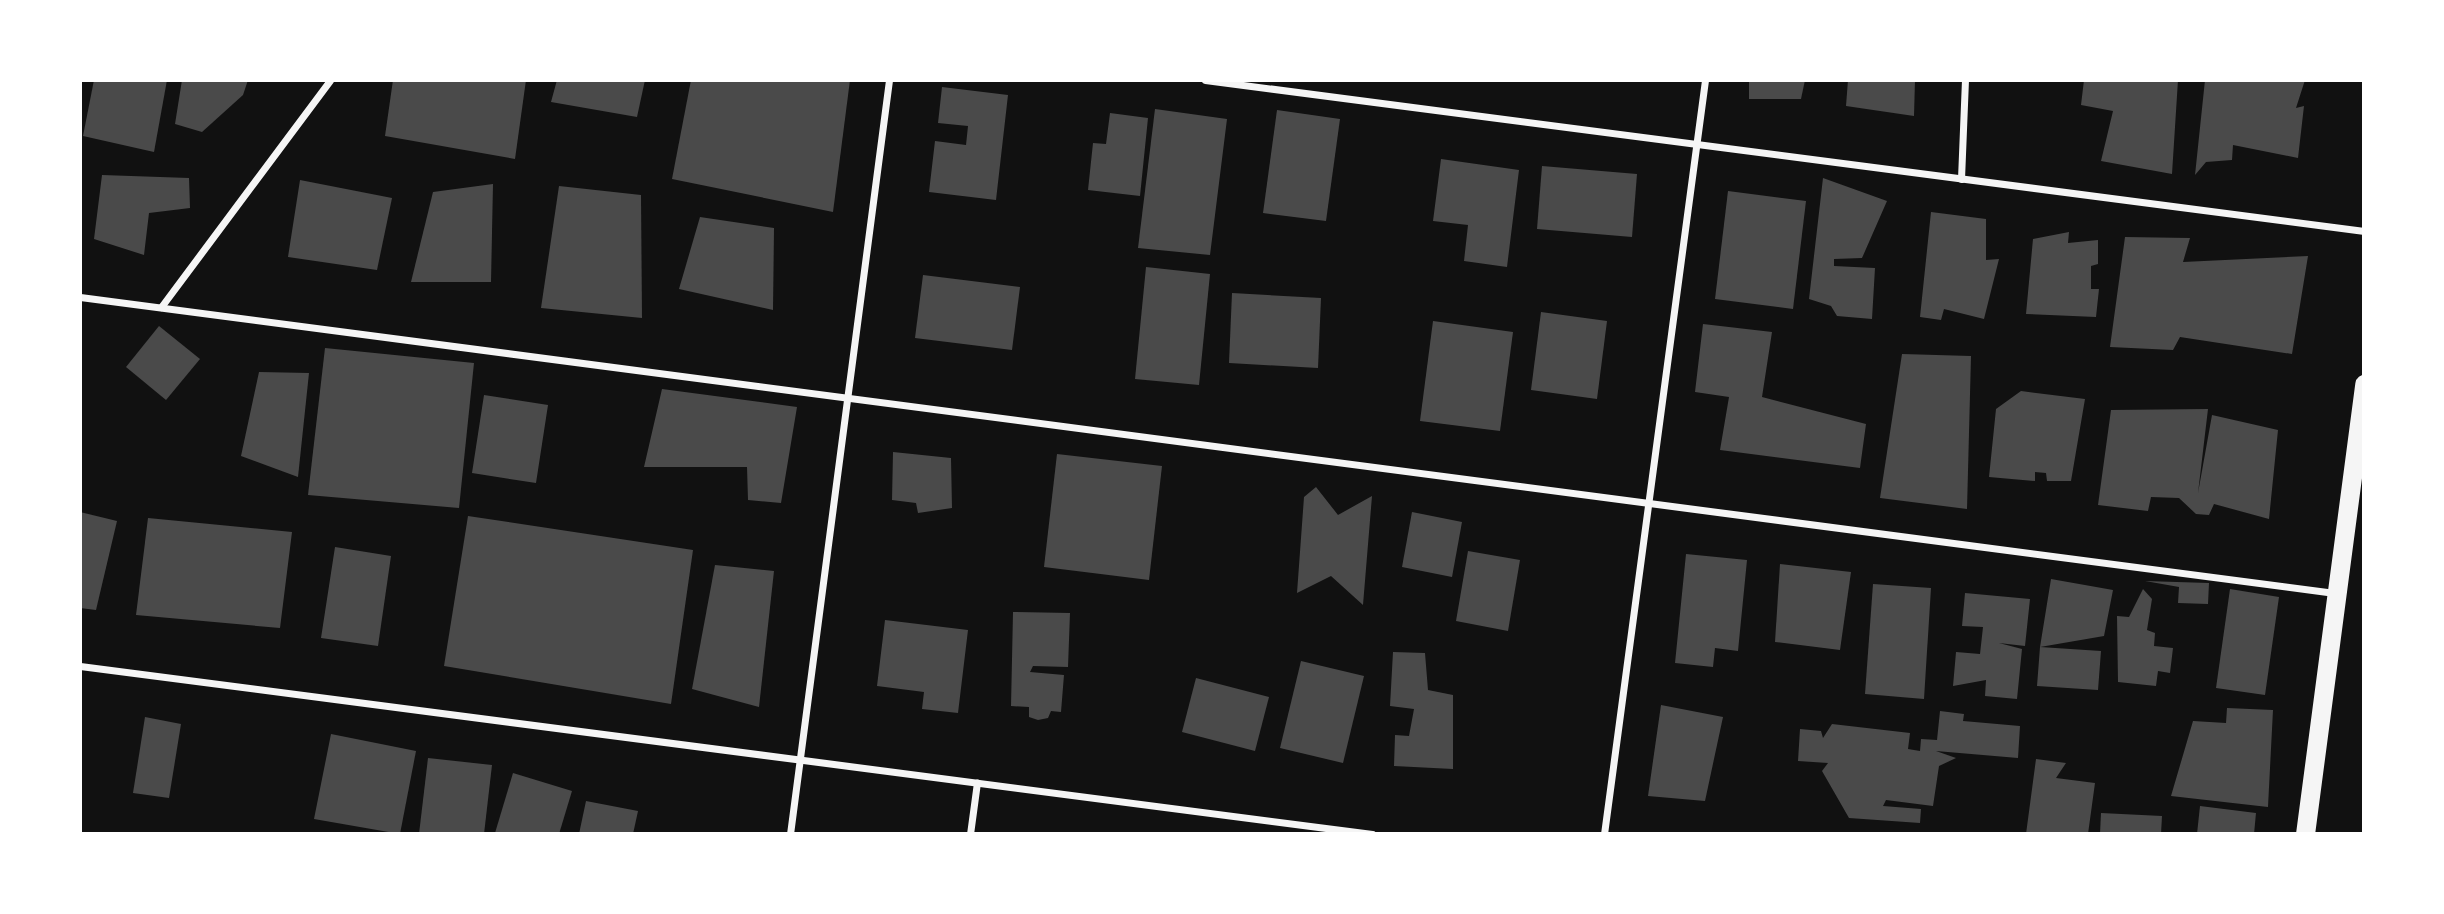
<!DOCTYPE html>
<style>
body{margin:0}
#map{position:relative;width:2444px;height:914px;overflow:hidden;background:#111;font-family:"Space Grotesk",sans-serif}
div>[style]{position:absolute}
.building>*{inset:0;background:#4a4a4a}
.minor>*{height:7px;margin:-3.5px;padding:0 3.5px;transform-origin:3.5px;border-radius:3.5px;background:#f5f5f5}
.trunk>*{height:19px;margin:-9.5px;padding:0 9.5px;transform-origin:9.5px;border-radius:9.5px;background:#f5f5f5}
span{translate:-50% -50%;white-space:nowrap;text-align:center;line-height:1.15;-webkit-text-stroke:7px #fff;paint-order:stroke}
.frame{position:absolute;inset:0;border:82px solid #fff;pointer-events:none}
</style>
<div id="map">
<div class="building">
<div style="clip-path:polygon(94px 80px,167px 80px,154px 152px,83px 136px)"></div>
<div style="clip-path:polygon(182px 80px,248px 80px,243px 95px,202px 132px,175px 124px)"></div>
<div style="clip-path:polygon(393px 80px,526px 80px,515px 159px,385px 136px)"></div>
<div style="clip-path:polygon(557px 80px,645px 80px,637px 117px,551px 102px)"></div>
<div style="clip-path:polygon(691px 80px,850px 80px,833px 212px,672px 179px)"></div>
<div style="clip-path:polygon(1749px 80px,1805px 80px,1801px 99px,1749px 99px)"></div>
<div style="clip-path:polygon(1848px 80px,1915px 80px,1914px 116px,1846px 106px)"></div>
<div style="clip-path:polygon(2084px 80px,2178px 80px,2172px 174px,2101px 161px,2113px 111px,2081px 105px)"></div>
<div style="clip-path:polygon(2205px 80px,2305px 80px,2296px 108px,2304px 106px,2298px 158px,2233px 145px,2232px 160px,2206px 162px,2195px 175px)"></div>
<div style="clip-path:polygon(942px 87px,1008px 95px,996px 200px,929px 192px,935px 141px,966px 145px,968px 126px,938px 123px)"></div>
<div style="clip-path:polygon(1155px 109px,1227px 119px,1210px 255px,1138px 248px)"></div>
<div style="clip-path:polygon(1277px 110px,1340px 119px,1326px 221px,1263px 213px)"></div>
<div style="clip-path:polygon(1110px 113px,1148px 118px,1140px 196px,1088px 190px,1093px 143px,1106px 144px)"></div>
<div style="clip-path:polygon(1441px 159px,1519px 170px,1507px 267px,1464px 261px,1468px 225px,1433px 221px)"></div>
<div style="clip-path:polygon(1542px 166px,1637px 174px,1632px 237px,1537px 229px)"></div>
<div style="clip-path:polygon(102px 175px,189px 178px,190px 208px,149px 213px,144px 255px,94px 239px)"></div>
<div style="clip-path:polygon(1823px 178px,1887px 201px,1862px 258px,1834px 259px,1834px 266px,1875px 268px,1872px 319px,1837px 316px,1831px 306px,1809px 299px)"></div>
<div style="clip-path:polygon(300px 180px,392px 198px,377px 270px,288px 257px)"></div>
<div style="clip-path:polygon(493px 184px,491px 282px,411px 282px,433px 192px)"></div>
<div style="clip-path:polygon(559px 186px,641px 195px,642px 318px,541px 308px)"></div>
<div style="clip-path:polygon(1728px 191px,1806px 201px,1793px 309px,1715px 299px)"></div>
<div style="clip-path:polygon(1931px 212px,1986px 219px,1986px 260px,1999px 259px,1984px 319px,1944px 309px,1941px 320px,1920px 317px)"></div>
<div style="clip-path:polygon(700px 217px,774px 228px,773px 310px,679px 289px)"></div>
<div style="clip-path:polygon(2069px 232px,2068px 243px,2098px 240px,2098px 264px,2091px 266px,2091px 289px,2099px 289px,2096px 317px,2026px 314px,2033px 239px)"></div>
<div style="clip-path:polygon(2125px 237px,2190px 238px,2183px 262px,2308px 256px,2292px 354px,2180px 337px,2173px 350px,2110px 347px)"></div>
<div style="clip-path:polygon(1146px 267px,1210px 274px,1199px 385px,1135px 379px)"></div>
<div style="clip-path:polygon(923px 275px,1020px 287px,1012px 350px,915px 338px)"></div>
<div style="clip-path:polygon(1232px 293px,1321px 298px,1318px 368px,1229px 363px)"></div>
<div style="clip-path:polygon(1541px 312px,1607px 321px,1597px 399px,1531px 390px)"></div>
<div style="clip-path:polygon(1433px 321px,1513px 332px,1500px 431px,1420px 421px)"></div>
<div style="clip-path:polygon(1703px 324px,1772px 332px,1762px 397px,1866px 424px,1860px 468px,1720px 450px,1729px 397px,1695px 392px)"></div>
<div style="clip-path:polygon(159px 326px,200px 359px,166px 400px,126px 367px)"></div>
<div style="clip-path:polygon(325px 348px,474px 363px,459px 508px,308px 495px)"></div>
<div style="clip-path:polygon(1902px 354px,1971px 356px,1967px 509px,1880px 498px)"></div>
<div style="clip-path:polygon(259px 372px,309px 373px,298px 477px,241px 456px)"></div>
<div style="clip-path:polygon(662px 389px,797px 407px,781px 503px,748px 500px,747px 467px,644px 467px)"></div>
<div style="clip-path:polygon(2021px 391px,2085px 399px,2071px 481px,2047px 481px,2046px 473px,2035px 472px,2035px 481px,1989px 477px,1996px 409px)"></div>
<div style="clip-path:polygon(484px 395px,548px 405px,536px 483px,472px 473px)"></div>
<div style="clip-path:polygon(2208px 409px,2198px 493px,2212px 415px,2278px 430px,2269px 519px,2214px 504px,2209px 515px,2196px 514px,2179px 498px,2151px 497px,2148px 511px,2098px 505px,2111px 410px)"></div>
<div style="clip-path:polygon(893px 452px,951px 458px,952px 508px,918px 513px,916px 503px,892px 500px)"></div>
<div style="clip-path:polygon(1057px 454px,1162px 466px,1149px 580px,1044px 567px)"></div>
<div style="clip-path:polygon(1316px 487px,1338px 515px,1372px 496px,1363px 605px,1331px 576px,1297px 593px,1304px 497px)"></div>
<div style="clip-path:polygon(80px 512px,117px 521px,96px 610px,80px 608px)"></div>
<div style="clip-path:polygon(1412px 512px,1462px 522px,1452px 577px,1402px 567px)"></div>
<div style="clip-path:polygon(468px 516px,693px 550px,671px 704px,444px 666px)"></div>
<div style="clip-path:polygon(148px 518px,292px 532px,280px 628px,136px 615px)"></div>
<div style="clip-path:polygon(335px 547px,391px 556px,378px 646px,321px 638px)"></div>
<div style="clip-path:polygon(1468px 551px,1520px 560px,1508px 631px,1456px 621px)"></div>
<div style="clip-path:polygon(1686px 554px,1747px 560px,1738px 651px,1715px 648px,1713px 667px,1675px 663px)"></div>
<div style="clip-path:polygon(1780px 564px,1851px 572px,1840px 650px,1775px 642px)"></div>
<div style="clip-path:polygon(715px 565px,774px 571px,759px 707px,692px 689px)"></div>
<div style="clip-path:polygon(2051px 579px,2113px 590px,2104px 636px,2040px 647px,2101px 651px,2098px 690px,2037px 686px,2040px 647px)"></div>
<div style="clip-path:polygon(2145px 581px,2209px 583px,2208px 604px,2178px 603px,2179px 587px)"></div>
<div style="clip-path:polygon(1873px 584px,1931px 588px,1924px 699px,1865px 694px)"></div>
<div style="clip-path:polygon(2143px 589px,2152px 599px,2147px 630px,2155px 633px,2154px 646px,2173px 648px,2170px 673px,2158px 671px,2156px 686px,2118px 682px,2117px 616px,2129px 617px)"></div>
<div style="clip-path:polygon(2230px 589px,2279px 597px,2265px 695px,2216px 688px)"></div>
<div style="clip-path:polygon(1965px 593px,2030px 599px,2025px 646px,1999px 643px,2022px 649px,2017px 699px,1985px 696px,1986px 680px,1953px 686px,1956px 652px,1980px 654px,1983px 627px,1962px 626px)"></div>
<div style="clip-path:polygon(1013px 612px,1070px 613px,1068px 667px,1033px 666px,1030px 672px,1064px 675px,1061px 712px,1051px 711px,1048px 718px,1038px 720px,1029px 717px,1029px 707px,1011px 706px)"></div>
<div style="clip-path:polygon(885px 620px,968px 630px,958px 713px,922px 709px,924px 692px,877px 686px)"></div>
<div style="clip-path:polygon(1393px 652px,1425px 653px,1428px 690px,1453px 695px,1453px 769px,1394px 766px,1395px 735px,1409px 736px,1414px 709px,1390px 706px)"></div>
<div style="clip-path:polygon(1301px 661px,1364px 676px,1343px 763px,1280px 748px)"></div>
<div style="clip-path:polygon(1196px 678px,1269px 697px,1255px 751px,1182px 732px)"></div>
<div style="clip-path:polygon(1661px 705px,1723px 717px,1705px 801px,1648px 796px)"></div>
<div style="clip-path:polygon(2227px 708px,2273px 710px,2268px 807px,2171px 796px,2193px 721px,2226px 723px)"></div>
<div style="clip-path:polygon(1940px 711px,1964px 714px,1963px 721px,2020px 726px,2018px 758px,1936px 751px,1956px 758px,1939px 766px,1933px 806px,1886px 800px,1883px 806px,1921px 809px,1920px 823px,1849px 818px,1822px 771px,1828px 763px,1798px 761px,1800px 729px,1821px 731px,1823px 738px,1832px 724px,1910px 733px,1908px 749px,1920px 751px,1921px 739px,1937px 740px)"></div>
<div style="clip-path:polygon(145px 717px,181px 724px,169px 798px,133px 793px)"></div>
<div style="clip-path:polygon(331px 734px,416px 751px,400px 834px,314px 819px)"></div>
<div style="clip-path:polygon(428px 758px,492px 765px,484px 834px,419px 834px)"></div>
<div style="clip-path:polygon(2036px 759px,2066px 763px,2056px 778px,2095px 783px,2088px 834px,2026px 834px)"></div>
<div style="clip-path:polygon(513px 773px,572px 791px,559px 834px,495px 833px)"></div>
<div style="clip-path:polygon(586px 801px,638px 811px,633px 834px,579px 834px)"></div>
<div style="clip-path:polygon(2200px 806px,2256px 813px,2254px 834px,2197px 834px)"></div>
<div style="clip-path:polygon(2101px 813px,2162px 816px,2161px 834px,2100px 834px)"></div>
</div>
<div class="minor">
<div style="left:1205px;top:80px;width:1169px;rotate:7.42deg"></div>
<div style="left:1961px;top:179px;width:99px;rotate:-87.7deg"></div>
<div style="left:80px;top:297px;width:2274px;rotate:7.48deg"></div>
<div style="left:161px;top:307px;width:283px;rotate:-53.3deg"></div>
<div style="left:80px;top:666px;width:1303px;rotate:7.41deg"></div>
<div style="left:790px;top:834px;width:760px;rotate:-82.52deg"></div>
<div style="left:970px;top:834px;width:52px;rotate:-82.3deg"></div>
<div style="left:1604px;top:834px;width:761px;rotate:-82.37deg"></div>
</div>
<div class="trunk">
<div style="left:2305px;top:834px;width:454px;rotate:-82.5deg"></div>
</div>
<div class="frame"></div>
</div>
